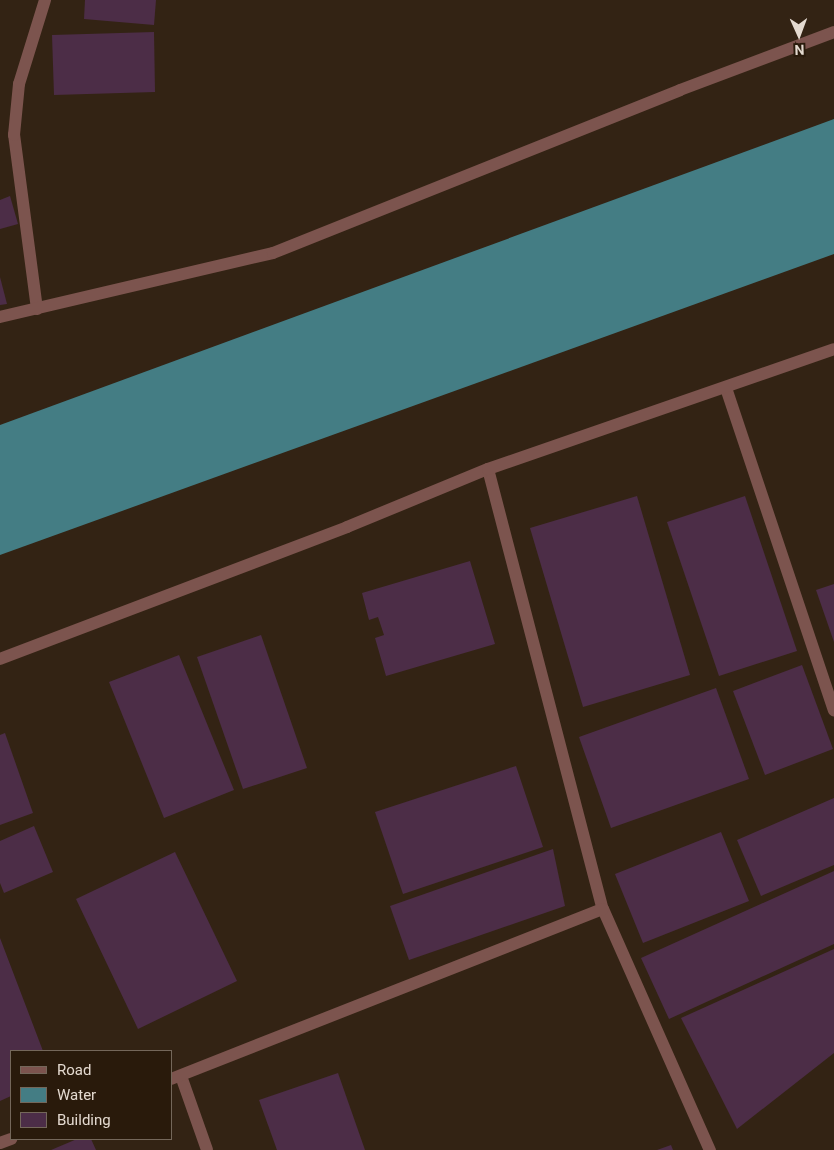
<!DOCTYPE html>
<style>
body{margin:0}
#map{position:relative;width:834px;height:1150px;overflow:hidden;background:#332314;font-family:Roboto,sans-serif}
div>[style]{position:absolute}
.water>*{inset:0;background:#447d84}
.building>*{inset:0;background:#4c2d47}
.minor>*{height:12px;margin:-6px;padding:0 6px;transform-origin:6px;border-radius:6px;background:#7c544e}
.tertiary>*{height:12px;margin:-6px;padding:0 6px;transform-origin:6px;border-radius:6px;background:#7c544e}
span{translate:-50% -50%;white-space:nowrap;text-align:center;line-height:1.15;-webkit-text-stroke:4px #291a0b;paint-order:stroke}
.legend{position:absolute;left:10px;top:1050px;width:162px;height:90px;box-sizing:border-box;background:#291a0b;border:1px solid #74675a;margin:0;padding:6px 9px;list-style:none;font-size:15px;color:#e4dad0}
.legend li{display:flex;align-items:center;gap:10px;height:25px}
.legend b{width:25px;border:1px solid #74675a}
.north{position:absolute;left:774px;top:10px;width:50px;height:50px;-webkit-text-stroke:4px #291a0b;paint-order:stroke;rotate:178deg;font-size:14px;font-weight:700;line-height:20px;text-align:center;color:#e4dad0}
.north::after{content:'';display:block;margin:auto;width:18px;height:22px;background:#e4dad0;clip-path:polygon(50% 0,100% 100%,50% 72%,0 100%)}
</style>
<div id="map">
<div class="water">
<div style="clip-path:polygon(834px 119px,834px 254px,0 555px,0 425px)"></div>
</div>
<div class="building">
<div style="clip-path:polygon(85px 0,156px 0,154px 25px,84px 19px)"></div>
<div style="clip-path:polygon(154px 32px,155px 92px,54px 95px,52px 35px)"></div>
<div style="clip-path:polygon(10px 196px,18px 224px,0 229px,0 200px)"></div>
<div style="clip-path:polygon(0 277px,7px 304px,0 305px)"></div>
<div style="clip-path:polygon(637px 496px,690px 675px,583px 707px,530px 528px)"></div>
<div style="clip-path:polygon(745px 496px,797px 651px,719px 676px,667px 522px)"></div>
<div style="clip-path:polygon(470px 561px,495px 644px,386px 676px,375px 638px,384px 635px,378px 617px,369px 620px,362px 593px)"></div>
<div style="clip-path:polygon(834px 584px,834px 642px,816px 590px)"></div>
<div style="clip-path:polygon(261px 635px,307px 768px,243px 789px,197px 657px)"></div>
<div style="clip-path:polygon(179px 655px,234px 790px,164px 818px,109px 682px)"></div>
<div style="clip-path:polygon(802px 665px,833px 749px,765px 775px,733px 691px)"></div>
<div style="clip-path:polygon(716px 688px,749px 779px,611px 828px,579px 737px)"></div>
<div style="clip-path:polygon(5px 733px,33px 813px,0 825px,0 735px)"></div>
<div style="clip-path:polygon(516px 766px,543px 847px,403px 894px,375px 812px)"></div>
<div style="clip-path:polygon(834px 798px,834px 865px,761px 896px,737px 840px)"></div>
<div style="clip-path:polygon(34px 826px,53px 872px,4px 893px,0 883px,0 841px)"></div>
<div style="clip-path:polygon(721px 832px,749px 901px,643px 943px,615px 874px)"></div>
<div style="clip-path:polygon(553px 849px,565px 906px,409px 960px,390px 906px)"></div>
<div style="clip-path:polygon(175px 852px,237px 981px,138px 1029px,76px 899px)"></div>
<div style="clip-path:polygon(834px 871px,834px 944px,669px 1019px,641px 958px)"></div>
<div style="clip-path:polygon(0 938px,43px 1051px,11px 1051px,11px 1096px,0 1101px)"></div>
<div style="clip-path:polygon(834px 949px,834px 1053px,737px 1129px,681px 1018px)"></div>
<div style="clip-path:polygon(338px 1073px,365px 1150px,277px 1150px,259px 1100px)"></div>
<div style="clip-path:polygon(77px 1139px,91px 1139px,96px 1150px,51px 1150px)"></div>
<div style="clip-path:polygon(671px 1145px,673px 1150px,657px 1150px)"></div>
</div>
<div class="minor">
<div style="left:37px;top:309px;width:176px;rotate:-97.5deg"></div>
<div style="left:14px;top:135px;width:51px;rotate:-84.4deg"></div>
<div style="left:19px;top:84px;width:88px;rotate:-72.8deg"></div>
<div style="left:0;top:317px;width:280px;rotate:-13.2deg"></div>
<div style="left:273px;top:253px;width:438px;rotate:-21.8deg"></div>
<div style="left:680px;top:90px;width:165px;rotate:-20.6deg"></div>
<div style="left:726px;top:388px;width:340px;rotate:71.5deg"></div>
<div style="left:488px;top:469px;width:455px;rotate:75.4deg"></div>
<div style="left:603px;top:909px;width:264px;rotate:66.1deg"></div>
<div style="left:181px;top:1076px;width:78px;rotate:70.6deg"></div>
<div style="left:171px;top:1079px;width:464px;rotate:-21.5deg"></div>
<div style="left:0;top:1143px;width:12px;rotate:-20deg"></div>
</div>
<div class="tertiary">
<div style="left:0;top:659px;width:371px;rotate:-20.8deg"></div>
<div style="left:347px;top:527px;width:152px;rotate:-22.4deg"></div>
<div style="left:488px;top:469px;width:366px;rotate:-19.1deg"></div>
</div>
<ul class="legend">
<li><b style="height:6px;background:#7c544e"></b>Road</li>
<li><b style="height:14px;background:#447d84"></b>Water</li>
<li><b style="height:14px;background:#4c2d47"></b>Building</li>
</ul>
<div class="north">N</div>
</div>
